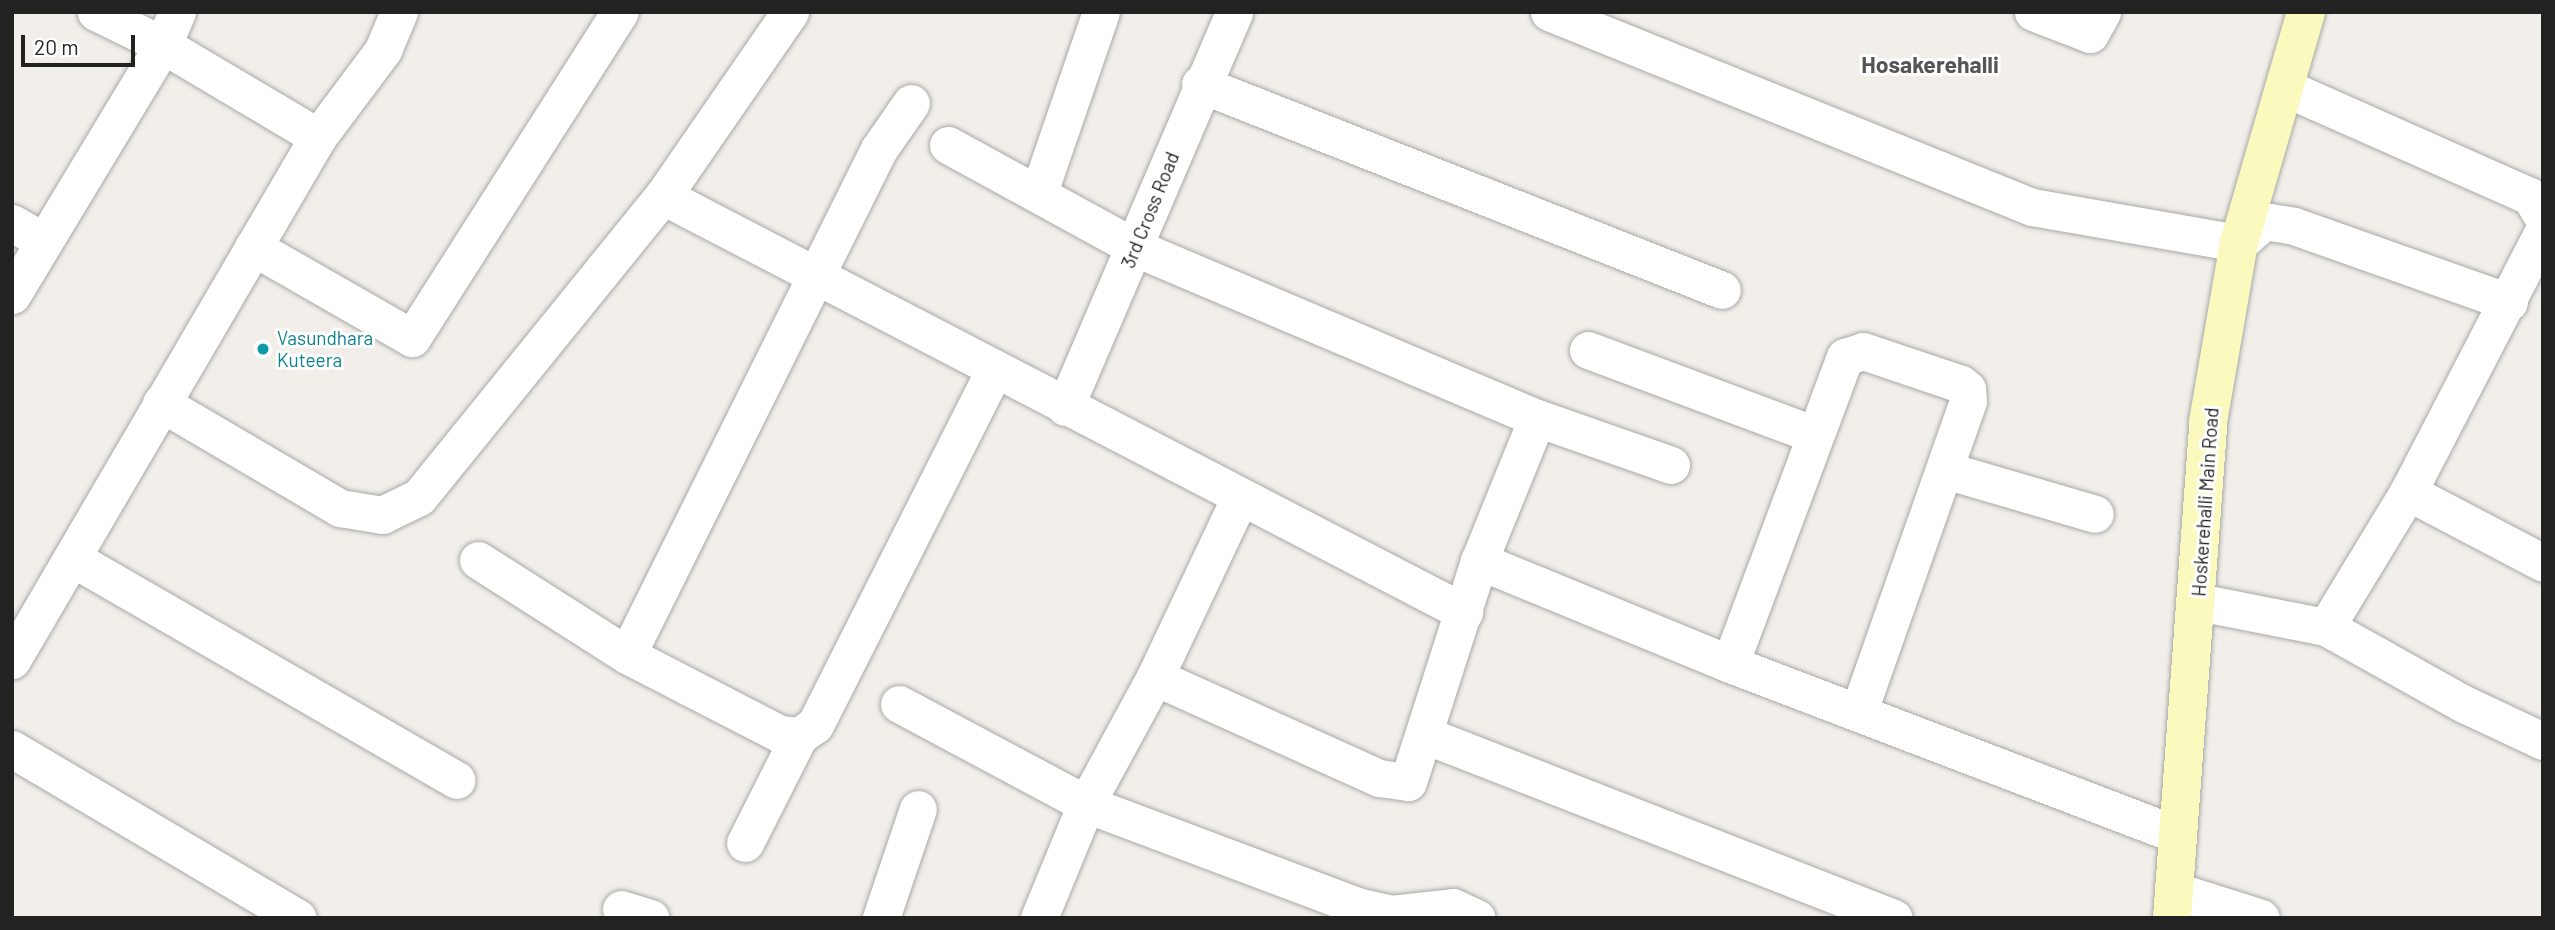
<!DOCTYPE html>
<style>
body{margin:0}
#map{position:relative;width:2555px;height:930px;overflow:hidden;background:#f2eee9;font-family:Barlow,sans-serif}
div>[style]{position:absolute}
.roads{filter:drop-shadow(0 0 2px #a9a9a9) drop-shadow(0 0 2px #a9a9a9)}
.street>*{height:37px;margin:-18.5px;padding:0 18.5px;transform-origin:18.5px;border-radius:18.5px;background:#fff}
.secondary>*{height:38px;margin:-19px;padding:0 19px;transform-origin:19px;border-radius:19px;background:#faf9be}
.dots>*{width:19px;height:19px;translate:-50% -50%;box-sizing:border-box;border:4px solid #fff;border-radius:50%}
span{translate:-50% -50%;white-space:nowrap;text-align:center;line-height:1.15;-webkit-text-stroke:6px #fff;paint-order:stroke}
.street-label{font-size:19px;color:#222}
.culture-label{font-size:19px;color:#0d838f}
.left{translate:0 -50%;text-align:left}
.quarter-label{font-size:23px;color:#555;font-weight:700}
.frame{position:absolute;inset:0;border:14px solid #222;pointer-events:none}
.scale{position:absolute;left:21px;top:35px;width:114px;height:32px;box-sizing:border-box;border:4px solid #222;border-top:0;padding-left:9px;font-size:21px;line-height:24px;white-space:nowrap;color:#222;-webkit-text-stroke:5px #fff;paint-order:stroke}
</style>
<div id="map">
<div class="roads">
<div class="street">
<div style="left:1549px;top:12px;width:521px;rotate:21.99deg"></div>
<div style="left:2032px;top:207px;width:210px;rotate:9.9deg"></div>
<div style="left:2239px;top:243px;width:33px;rotate:-41deg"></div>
<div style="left:2264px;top:221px;width:30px;rotate:9deg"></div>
<div style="left:2294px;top:226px;width:228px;rotate:19.5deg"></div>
<div style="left:2033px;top:12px;width:61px;rotate:21.1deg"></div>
<div style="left:2090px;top:34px;width:25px;rotate:-61deg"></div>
<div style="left:1200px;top:84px;width:561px;rotate:21.54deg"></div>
<div style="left:2288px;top:89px;width:265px;rotate:23.9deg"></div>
<div style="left:2530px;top:196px;width:26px;rotate:59deg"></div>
<div style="left:318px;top:137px;width:109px;rotate:-53.2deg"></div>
<div style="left:383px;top:50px;width:41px;rotate:-67.2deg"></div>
<div style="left:948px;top:145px;width:214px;rotate:28.7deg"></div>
<div style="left:1136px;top:248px;width:436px;rotate:23deg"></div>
<div style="left:1537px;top:418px;width:142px;rotate:19.3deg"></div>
<div style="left:1039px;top:192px;width:190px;rotate:-71deg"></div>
<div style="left:663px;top:196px;width:903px;rotate:27.45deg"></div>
<div style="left:12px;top:223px;width:36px;rotate:30deg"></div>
<div style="left:253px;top:247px;width:183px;rotate:29.8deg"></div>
<div style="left:412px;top:338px;width:387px;rotate:-57.5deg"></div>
<div style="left:12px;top:295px;width:292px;rotate:-58.9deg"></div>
<div style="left:163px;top:45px;width:36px;rotate:-67deg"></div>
<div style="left:1588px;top:350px;width:242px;rotate:20.5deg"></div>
<div style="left:161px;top:403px;width:208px;rotate:30.4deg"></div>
<div style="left:340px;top:508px;width:43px;rotate:9.5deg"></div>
<div style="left:382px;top:515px;width:41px;rotate:-25.9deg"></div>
<div style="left:419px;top:497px;width:387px;rotate:-51deg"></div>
<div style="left:663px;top:196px;width:224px;rotate:-55.4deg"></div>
<div style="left:1065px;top:407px;width:430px;rotate:-66.8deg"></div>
<div style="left:1945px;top:470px;width:156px;rotate:16.3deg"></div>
<div style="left:2408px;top:492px;width:153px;rotate:27.7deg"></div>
<div style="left:72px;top:558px;width:444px;rotate:30deg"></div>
<div style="left:478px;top:560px;width:177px;rotate:32.5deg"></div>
<div style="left:627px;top:655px;width:172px;rotate:27.3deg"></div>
<div style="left:780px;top:734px;width:19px;rotate:6deg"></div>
<div style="left:799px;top:736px;width:19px;rotate:-35deg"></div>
<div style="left:815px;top:725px;width:398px;rotate:-63.2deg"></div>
<div style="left:1479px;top:561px;width:271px;rotate:22.3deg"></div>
<div style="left:1730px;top:664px;width:476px;rotate:20.9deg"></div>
<div style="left:2198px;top:602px;width:130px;rotate:11.1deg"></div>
<div style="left:2326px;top:627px;width:158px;rotate:29.2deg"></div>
<div style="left:2464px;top:704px;width:87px;rotate:25.1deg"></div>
<div style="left:2326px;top:627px;width:158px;rotate:-58.7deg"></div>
<div style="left:2408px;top:492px;width:293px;rotate:-62.6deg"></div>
<div style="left:627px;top:655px;width:565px;rotate:-63.53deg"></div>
<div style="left:879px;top:149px;width:56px;rotate:-55.2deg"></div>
<div style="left:12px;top:660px;width:606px;rotate:-59.67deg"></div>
<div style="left:318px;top:137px;width:180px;rotate:-149.3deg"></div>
<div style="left:163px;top:45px;width:75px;rotate:-153.8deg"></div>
<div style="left:1730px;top:664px;width:328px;rotate:-69.5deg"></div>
<div style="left:1845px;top:357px;width:19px;rotate:-18deg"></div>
<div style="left:1863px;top:351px;width:103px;rotate:18.6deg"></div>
<div style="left:1961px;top:384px;width:8px;rotate:40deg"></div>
<div style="left:1967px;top:389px;width:12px;rotate:85deg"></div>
<div style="left:1968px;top:401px;width:329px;rotate:109.4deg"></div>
<div style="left:1155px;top:677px;width:246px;rotate:24.3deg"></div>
<div style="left:1379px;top:778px;width:29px;rotate:8deg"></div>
<div style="left:1408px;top:782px;width:232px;rotate:-72.2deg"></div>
<div style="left:1479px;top:561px;width:154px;rotate:-67.9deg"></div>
<div style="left:899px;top:704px;width:212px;rotate:28.1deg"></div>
<div style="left:1086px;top:804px;width:290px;rotate:20.6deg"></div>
<div style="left:1357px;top:906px;width:35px;rotate:13deg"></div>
<div style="left:1391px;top:914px;width:62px;rotate:-6.4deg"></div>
<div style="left:1453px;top:907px;width:26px;rotate:25deg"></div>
<div style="left:1425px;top:735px;width:503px;rotate:21.32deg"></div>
<div style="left:12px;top:749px;width:332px;rotate:30.6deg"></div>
<div style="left:745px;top:843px;width:120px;rotate:-63.2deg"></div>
<div style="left:2176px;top:891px;width:89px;rotate:17.6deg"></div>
<div style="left:621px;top:909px;width:31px;rotate:17deg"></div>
<div style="left:881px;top:918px;width:115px;rotate:-71.3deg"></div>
<div style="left:1039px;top:918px;width:123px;rotate:-67.6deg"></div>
<div style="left:1086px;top:804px;width:145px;rotate:-61.5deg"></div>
<div style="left:1155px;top:677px;width:197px;rotate:-64.7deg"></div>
</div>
<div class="secondary">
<div style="left:2172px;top:918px;width:497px;rotate:-85.8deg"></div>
<div style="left:2208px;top:422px;width:182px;rotate:-80.2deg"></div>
<div style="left:2239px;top:243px;width:241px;rotate:-73.8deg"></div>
</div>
</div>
<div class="dots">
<div style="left:263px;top:349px;background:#0f9aa8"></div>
</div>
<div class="street-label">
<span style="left:1150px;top:210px;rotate:-68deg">3rd Cross Road</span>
<span style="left:2205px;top:502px;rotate:-86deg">Hoskerehalli Main Road</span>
</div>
<div class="culture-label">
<span class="left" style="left:277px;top:349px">Vasundhara<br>Kuteera</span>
</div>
<div class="quarter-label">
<span style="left:1930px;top:64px">Hosakerehalli</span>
</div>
<div class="frame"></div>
<div class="scale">20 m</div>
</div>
